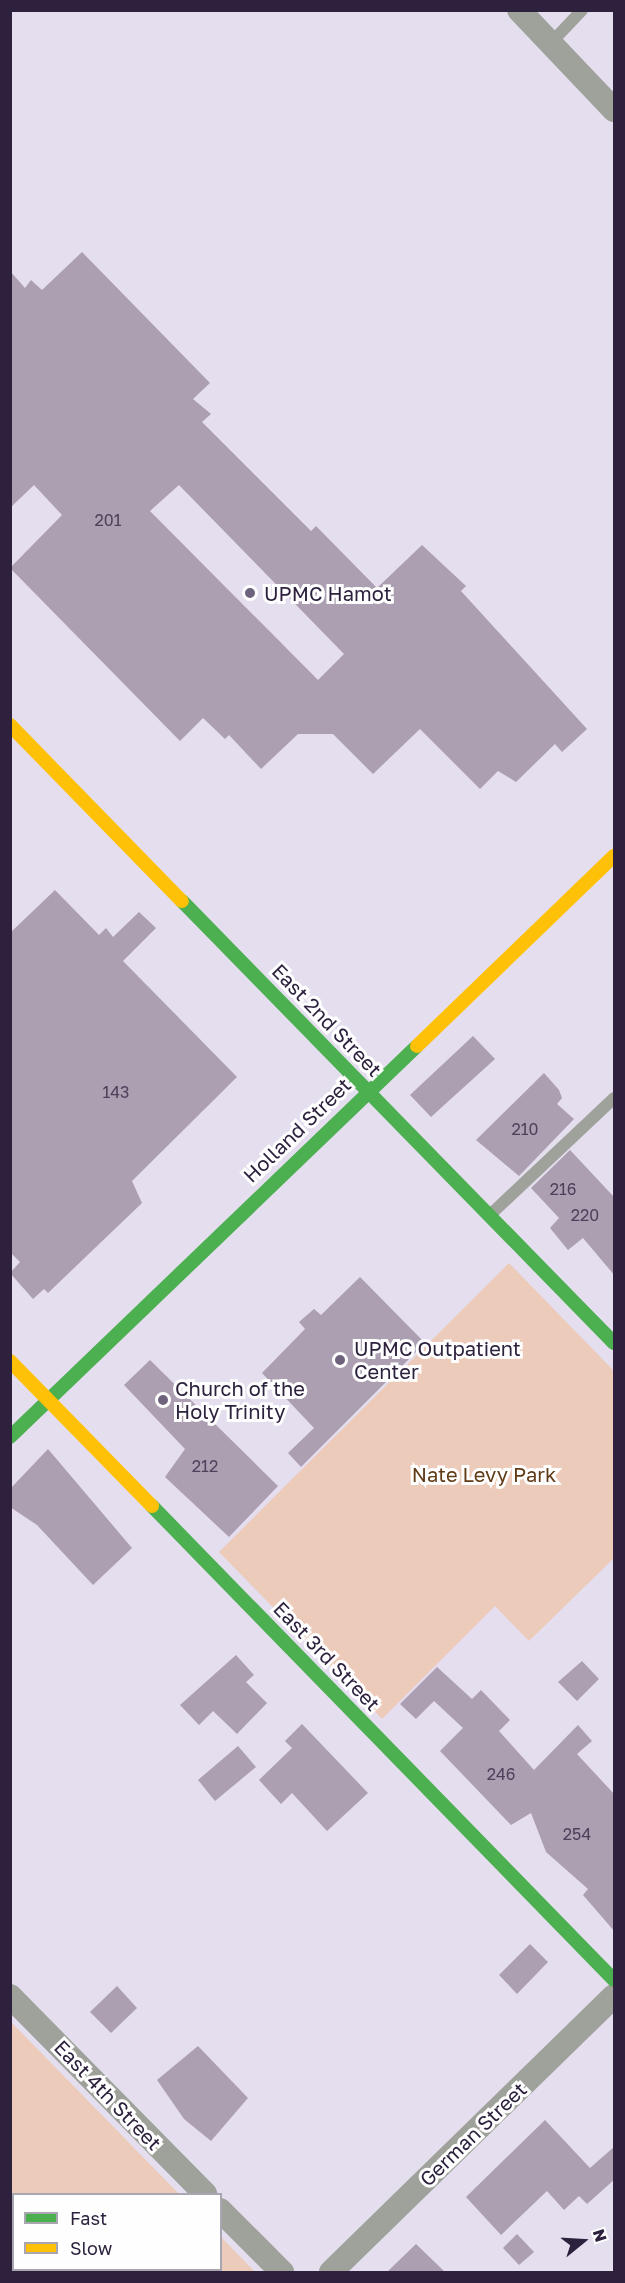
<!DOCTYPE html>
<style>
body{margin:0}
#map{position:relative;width:625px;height:2283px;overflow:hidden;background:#e4deef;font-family:"Golos Text",sans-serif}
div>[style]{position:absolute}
.green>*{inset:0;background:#eccbba}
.building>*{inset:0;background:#ac9fb2}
.lane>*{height:12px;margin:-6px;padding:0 6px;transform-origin:6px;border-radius:6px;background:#9ea29a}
.street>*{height:24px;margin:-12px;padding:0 12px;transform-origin:12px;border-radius:12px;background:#9ea29a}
.fast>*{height:14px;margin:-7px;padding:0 7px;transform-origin:7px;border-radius:7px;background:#4caf50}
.slow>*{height:14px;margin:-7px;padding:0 7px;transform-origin:7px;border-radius:7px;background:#ffc107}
.dots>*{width:16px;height:16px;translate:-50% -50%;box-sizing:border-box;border:3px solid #fefefe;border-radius:50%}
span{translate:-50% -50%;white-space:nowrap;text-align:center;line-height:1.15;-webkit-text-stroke:6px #fefefe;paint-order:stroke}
.number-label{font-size:16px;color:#4d405b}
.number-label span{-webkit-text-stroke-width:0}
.poi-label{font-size:20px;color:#2d213e}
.left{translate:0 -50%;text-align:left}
.street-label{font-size:20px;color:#2d213e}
.park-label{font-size:20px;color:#603b16}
.frame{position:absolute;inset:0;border:12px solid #2d213e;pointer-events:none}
.legend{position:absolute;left:12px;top:2193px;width:210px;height:78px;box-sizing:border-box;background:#fefefe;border:2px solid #aaa6b1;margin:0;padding:8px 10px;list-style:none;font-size:18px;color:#2d213e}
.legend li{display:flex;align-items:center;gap:12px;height:30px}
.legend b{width:30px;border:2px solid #aaa6b1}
.north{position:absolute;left:553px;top:2211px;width:60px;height:60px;-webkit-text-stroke:4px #fefefe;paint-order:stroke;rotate:72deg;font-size:16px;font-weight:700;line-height:24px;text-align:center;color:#2d213e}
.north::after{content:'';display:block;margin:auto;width:21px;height:27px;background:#2d213e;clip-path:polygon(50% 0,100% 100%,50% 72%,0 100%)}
</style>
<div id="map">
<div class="green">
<div style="clip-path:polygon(509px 1263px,614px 1371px,614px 1558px,529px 1641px,495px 1606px,382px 1719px,219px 1552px)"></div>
<div style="clip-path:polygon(11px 2022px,179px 2194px,14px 2194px,14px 2270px,220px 2270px,221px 2237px,255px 2272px,11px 2272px)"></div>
</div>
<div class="building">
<div style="clip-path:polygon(evenodd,82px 252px,210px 383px,193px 399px,211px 414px,202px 422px,311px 531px,316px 526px,377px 588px,422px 545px,466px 586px,461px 591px,587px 729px,562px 752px,555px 744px,516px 782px,498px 771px,480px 789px,420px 729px,373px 774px,333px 734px,298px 734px,261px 769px,229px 735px,225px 739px,203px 718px,180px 741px,10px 568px,62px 515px,34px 485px,10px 508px,10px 271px,25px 288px,31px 280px,42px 290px,82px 252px,179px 485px,344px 654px,318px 680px,150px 511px,179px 485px)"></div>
<div style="clip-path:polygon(55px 890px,99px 935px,106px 928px,113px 937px,139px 912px,156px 928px,123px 961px,237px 1077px,132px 1181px,142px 1203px,48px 1293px,44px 1289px,33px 1299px,10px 1273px,20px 1262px,10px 1252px,10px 933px)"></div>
<div style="clip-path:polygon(473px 1036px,495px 1059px,431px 1117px,410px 1095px)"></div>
<div style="clip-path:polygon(544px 1073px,559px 1090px,562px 1098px,557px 1104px,574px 1119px,519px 1176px,476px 1140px)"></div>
<div style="clip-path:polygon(570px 1150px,615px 1198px,615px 1276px,583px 1238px,568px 1250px,550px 1228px,559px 1218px,531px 1188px)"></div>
<div style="clip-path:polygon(360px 1277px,425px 1343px,301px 1467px,288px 1453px,314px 1428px,262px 1373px,305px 1329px,299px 1322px,314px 1309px,321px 1315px)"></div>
<div style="clip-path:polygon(150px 1360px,278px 1486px,229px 1537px,165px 1477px,185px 1449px,124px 1385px)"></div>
<div style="clip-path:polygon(48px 1449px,132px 1548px,93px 1585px,37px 1525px,10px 1507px,10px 1489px)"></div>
<div style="clip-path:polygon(236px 1655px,254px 1675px,246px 1682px,267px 1703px,237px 1734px,213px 1711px,199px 1725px,180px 1705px)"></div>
<div style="clip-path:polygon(582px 1661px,599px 1679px,577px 1701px,558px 1682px)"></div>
<div style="clip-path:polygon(437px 1667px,472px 1699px,481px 1690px,510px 1720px,499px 1731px,534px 1770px,578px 1725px,592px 1741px,577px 1754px,615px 1795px,615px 1932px,583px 1895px,588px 1889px,546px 1852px,531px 1813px,511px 1825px,440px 1751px,463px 1728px,434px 1701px,416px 1719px,400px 1704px)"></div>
<div style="clip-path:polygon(302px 1724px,368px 1793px,327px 1831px,292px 1793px,281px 1804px,259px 1780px,292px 1748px,285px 1741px)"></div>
<div style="clip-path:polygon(238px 1746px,256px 1767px,215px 1801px,198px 1780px)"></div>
<div style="clip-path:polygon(530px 1944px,548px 1962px,517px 1994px,499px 1975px)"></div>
<div style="clip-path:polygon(117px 1986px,137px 2008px,111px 2033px,90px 2012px)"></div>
<div style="clip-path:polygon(198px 2046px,248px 2098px,211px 2141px,184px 2119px,157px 2080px)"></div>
<div style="clip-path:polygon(545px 2120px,590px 2168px,615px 2146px,615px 2179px,587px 2204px,579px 2196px,564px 2210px,547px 2191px,501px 2235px,466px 2197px)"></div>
<div style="clip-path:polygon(517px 2234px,534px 2252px,519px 2265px,503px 2248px)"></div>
<div style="clip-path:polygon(416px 2244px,445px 2272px,387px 2272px)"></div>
</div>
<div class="lane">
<div style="left:550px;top:44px;width:47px;rotate:-46.7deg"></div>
<div style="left:491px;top:1214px;width:169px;rotate:-43.3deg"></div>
</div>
<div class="street">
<div style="left:519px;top:10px;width:138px;rotate:46.5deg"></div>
<div style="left:10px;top:1996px;width:278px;rotate:45.4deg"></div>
<div style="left:220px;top:2210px;width:88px;rotate:45deg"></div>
<div style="left:331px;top:2272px;width:395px;rotate:-44.3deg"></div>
</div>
<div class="fast">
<div style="left:182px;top:901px;width:618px;rotate:45.66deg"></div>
<div style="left:10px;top:1437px;width:564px;rotate:-43.85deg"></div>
<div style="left:152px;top:1506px;width:662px;rotate:45.73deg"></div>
</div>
<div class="slow">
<div style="left:10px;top:725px;width:246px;rotate:45.7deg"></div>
<div style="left:417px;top:1046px;width:274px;rotate:-44deg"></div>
<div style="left:10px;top:1361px;width:203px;rotate:45.6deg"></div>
</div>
<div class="dots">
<div style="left:250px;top:593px;background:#6d637c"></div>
<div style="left:340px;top:1360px;background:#6d637c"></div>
<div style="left:163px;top:1400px;background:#6d637c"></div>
</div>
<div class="number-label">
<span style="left:108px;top:520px">201</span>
<span style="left:116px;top:1092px">143</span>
<span style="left:525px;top:1129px">210</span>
<span style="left:563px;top:1189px">216</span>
<span style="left:585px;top:1215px">220</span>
<span style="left:205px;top:1466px">212</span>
<span style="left:501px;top:1774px">246</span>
<span style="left:577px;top:1834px">254</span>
</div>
<div class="poi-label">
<span class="left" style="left:264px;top:593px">UPMC Hamot</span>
<span class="left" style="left:354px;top:1360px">UPMC Outpatient<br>Center</span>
<span class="left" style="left:175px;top:1400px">Church of the<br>Holy Trinity</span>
</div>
<div class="street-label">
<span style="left:327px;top:1020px;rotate:46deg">East 2nd Street</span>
<span style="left:297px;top:1130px;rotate:-44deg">Holland Street</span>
<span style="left:327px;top:1656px;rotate:46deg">East 3rd Street</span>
<span style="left:108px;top:2095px;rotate:46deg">East 4th Street</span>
<span style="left:473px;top:2134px;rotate:-44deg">German Street</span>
</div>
<div class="park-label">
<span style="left:484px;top:1474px">Nate Levy Park</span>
</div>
<div class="frame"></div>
<ul class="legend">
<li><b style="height:8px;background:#4caf50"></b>Fast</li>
<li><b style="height:8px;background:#ffc107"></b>Slow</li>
</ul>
<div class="north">N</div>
</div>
